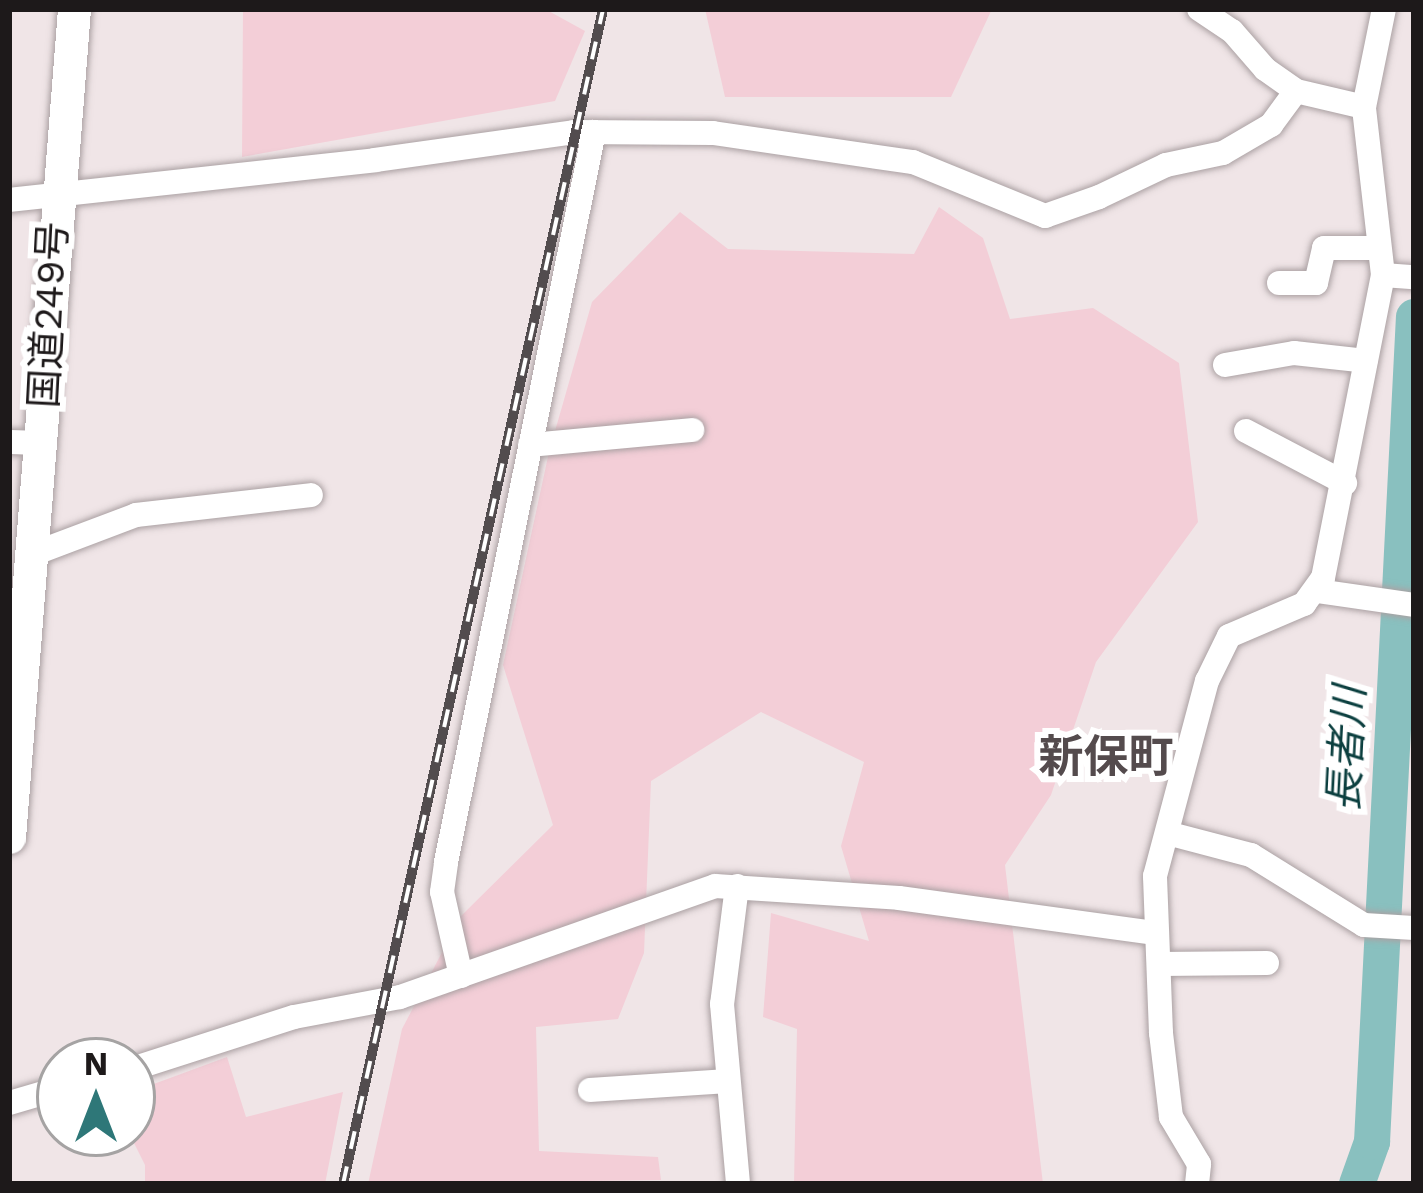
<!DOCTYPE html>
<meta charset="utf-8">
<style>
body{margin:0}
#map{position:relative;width:1423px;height:1193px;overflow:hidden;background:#f0e5e7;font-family:"Work Sans","Noto Sans JP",sans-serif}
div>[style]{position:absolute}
.green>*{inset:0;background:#f3ced7}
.river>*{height:36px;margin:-18px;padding:0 18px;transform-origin:18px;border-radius:18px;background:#89c0bf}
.roads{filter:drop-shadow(0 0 3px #aba1a3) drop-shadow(0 0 3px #aba1a3)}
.minor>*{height:24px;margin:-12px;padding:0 12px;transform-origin:12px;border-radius:12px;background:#fff}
.highway>*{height:33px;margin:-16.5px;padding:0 16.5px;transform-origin:16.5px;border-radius:16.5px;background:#fff}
.rail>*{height:10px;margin-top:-5px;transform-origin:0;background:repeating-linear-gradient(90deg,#fff 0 18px,#524c4e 0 36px);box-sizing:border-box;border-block:3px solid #524c4e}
span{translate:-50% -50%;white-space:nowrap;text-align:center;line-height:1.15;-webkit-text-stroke:12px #fff;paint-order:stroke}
.street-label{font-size:39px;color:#1d191a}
.water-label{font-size:42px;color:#0b3f3f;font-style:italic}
.quarter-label{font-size:45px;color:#544b4d;font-weight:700}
.frame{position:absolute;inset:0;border:12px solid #1d191a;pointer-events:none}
.north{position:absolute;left:36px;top:1037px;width:120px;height:120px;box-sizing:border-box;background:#fff;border:3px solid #a5a3a3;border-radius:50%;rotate:0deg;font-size:33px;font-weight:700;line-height:48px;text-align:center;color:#1d191a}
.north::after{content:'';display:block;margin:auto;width:42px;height:54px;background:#2e7778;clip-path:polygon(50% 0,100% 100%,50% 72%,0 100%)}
</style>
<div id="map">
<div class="green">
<div style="clip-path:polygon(243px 9px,545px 9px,585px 31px,555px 101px,242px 157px)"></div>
<div style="clip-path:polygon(705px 9px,992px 9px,951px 97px,725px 97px)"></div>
<div style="clip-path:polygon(939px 207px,983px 238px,1010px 319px,1093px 308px,1179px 363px,1198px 522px,1096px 662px,1051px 795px,1005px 865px,1043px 1184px,794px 1184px,797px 1029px,763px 1017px,771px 913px,869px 941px,841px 846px,864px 762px,761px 712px,651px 781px,644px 953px,618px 1019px,536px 1027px,539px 1151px,658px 1157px,661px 1180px,368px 1184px,402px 1029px,461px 916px,553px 825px,503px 665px,549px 452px,592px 302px,680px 212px,728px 249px,914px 254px)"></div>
<div style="clip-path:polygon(227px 1057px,246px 1117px,343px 1092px,325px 1184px,145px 1184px,145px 1165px,129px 1133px,132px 1092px)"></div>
</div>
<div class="river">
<div style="left:1357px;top:1184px;width:45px;rotate:-70.3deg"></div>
<div style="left:1372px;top:1142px;width:826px;rotate:-87.09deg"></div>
</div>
<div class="roads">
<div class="minor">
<div style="left:1199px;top:9px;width:40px;rotate:34deg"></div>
<div style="left:1232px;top:31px;width:50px;rotate:49deg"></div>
<div style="left:1265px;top:69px;width:38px;rotate:35deg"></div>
<div style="left:1296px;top:91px;width:70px;rotate:13.2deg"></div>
<div style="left:9px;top:200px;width:368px;rotate:-6.2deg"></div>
<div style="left:375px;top:160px;width:201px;rotate:-8deg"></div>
<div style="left:574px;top:132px;width:139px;rotate:0.4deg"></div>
<div style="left:713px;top:133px;width:202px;rotate:8.3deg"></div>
<div style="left:913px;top:162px;width:143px;rotate:22.2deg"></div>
<div style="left:1045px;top:216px;width:57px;rotate:-19.4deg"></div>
<div style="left:1099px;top:197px;width:74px;rotate:-25.5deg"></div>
<div style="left:1166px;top:165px;width:58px;rotate:-11.9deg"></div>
<div style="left:1223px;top:153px;width:56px;rotate:-30.3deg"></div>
<div style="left:1271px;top:125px;width:42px;rotate:-53.7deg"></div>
<div style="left:1383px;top:275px;width:31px;rotate:4deg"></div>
<div style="left:1279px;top:283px;width:37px"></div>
<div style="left:1316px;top:283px;width:36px;rotate:-77deg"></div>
<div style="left:1324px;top:248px;width:55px"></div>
<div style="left:1225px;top:365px;width:70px;rotate:-9.9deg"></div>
<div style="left:1294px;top:353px;width:72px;rotate:6.3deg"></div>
<div style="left:1246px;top:431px;width:112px;rotate:27.7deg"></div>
<div style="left:9px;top:442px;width:32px;rotate:2deg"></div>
<div style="left:530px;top:445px;width:163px;rotate:-5.3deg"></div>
<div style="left:33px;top:554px;width:110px;rotate:-20.7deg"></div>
<div style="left:136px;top:515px;width:176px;rotate:-6.5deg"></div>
<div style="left:1318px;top:591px;width:97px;rotate:8.3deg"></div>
<div style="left:1167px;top:833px;width:87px;rotate:14.7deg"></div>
<div style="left:1251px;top:855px;width:133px;rotate:31.8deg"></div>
<div style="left:1364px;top:925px;width:50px;rotate:3.4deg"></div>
<div style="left:737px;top:886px;width:119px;rotate:97.2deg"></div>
<div style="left:722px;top:1004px;width:181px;rotate:84.9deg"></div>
<div style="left:1159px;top:964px;width:108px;rotate:-0.5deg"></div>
<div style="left:461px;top:976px;width:86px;rotate:-102.7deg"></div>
<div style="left:442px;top:892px;width:30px;rotate:-82deg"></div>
<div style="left:446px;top:862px;width:745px;rotate:-78.54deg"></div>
<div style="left:132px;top:1069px;width:170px;rotate:-17.8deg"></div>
<div style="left:294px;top:1017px;width:108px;rotate:-10.7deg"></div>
<div style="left:400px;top:997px;width:334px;rotate:-19.4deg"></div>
<div style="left:715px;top:886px;width:184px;rotate:3.7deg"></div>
<div style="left:899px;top:898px;width:259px;rotate:7.8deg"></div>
<div style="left:590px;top:1090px;width:138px;rotate:-3.7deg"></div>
<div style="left:9px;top:1103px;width:53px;rotate:-16.4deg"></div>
<div style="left:1197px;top:1184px;width:20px;rotate:-84deg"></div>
<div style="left:1199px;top:1164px;width:55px;rotate:-120.8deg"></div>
<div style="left:1171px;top:1117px;width:85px;rotate:-96.8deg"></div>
<div style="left:1161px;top:1033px;width:157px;rotate:-92.2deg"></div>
<div style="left:1155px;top:876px;width:202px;rotate:-75.1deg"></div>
<div style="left:1207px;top:681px;width:50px;rotate:-63.9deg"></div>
<div style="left:1229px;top:636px;width:82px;rotate:-23.1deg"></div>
<div style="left:1304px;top:604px;width:32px;rotate:-54deg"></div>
<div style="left:1323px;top:578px;width:309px;rotate:-78.8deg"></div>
<div style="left:1383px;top:275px;width:169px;rotate:-96.5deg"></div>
<div style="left:1364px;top:107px;width:100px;rotate:-78.5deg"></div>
</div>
<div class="highway">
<div style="left:9px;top:837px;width:831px;rotate:-85.51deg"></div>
</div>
</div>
<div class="rail">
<div style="left:343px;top:1184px;width:1203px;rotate:-77.52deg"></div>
</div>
<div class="street-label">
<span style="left:49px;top:315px;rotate:-87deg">国道249号</span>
</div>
<div class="water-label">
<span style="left:1347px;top:749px;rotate:-87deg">長者川</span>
</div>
<div class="quarter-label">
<span style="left:1106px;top:757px">新保町</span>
</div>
<div class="frame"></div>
<div class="north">N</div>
</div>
